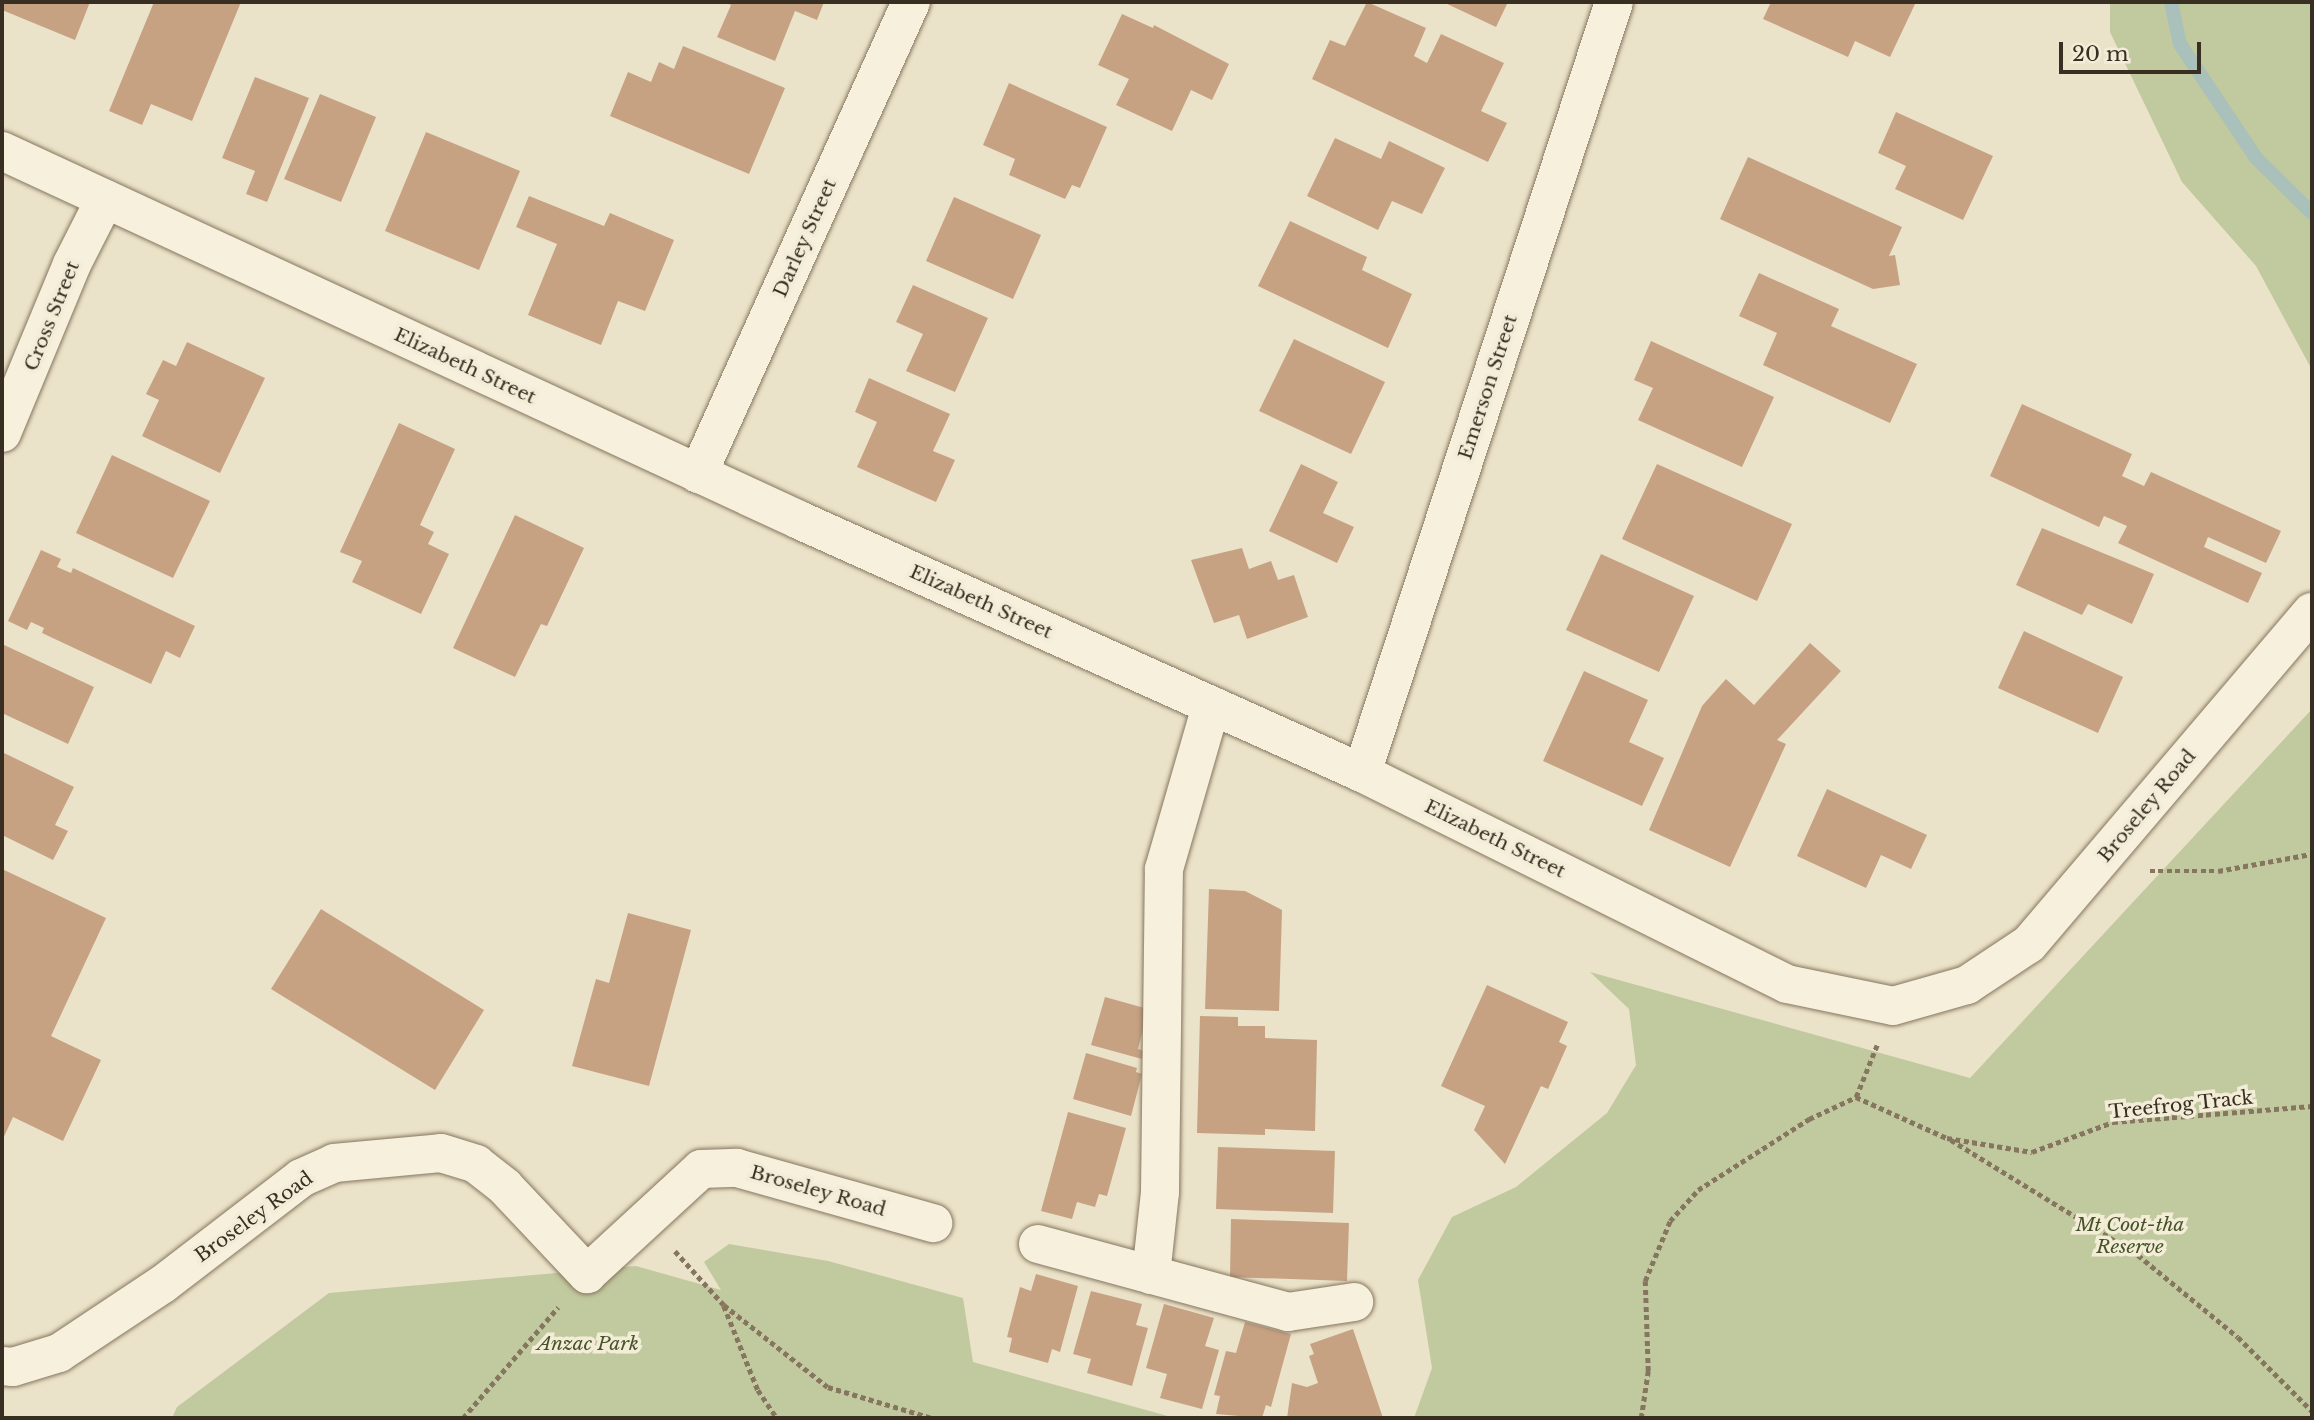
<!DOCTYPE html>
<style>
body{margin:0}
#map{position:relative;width:2314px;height:1420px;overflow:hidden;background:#ebe3c9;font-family:"Libre Baskerville",serif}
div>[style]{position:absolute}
.green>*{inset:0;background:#c1c99e}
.stream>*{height:14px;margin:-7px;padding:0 7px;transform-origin:7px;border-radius:7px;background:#aac0bb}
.building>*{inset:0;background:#c6a283}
.path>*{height:4.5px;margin-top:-2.25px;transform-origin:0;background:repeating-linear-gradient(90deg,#86765f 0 5px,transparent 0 8.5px)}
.roads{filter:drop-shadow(0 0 2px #86765f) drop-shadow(0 0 2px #86765f)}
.minor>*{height:38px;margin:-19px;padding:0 19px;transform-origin:19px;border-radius:19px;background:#f6f0dc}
span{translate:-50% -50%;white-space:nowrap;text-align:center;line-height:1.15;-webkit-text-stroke:7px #f3edd8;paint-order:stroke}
.street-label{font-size:19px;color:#382e22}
.park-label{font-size:19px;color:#46532a;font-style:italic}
.frame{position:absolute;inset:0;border:4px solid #382e22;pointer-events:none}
.scale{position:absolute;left:2059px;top:42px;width:142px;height:32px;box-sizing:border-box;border:4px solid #382e22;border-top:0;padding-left:9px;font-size:21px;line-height:24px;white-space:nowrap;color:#382e22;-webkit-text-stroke:5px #f3edd8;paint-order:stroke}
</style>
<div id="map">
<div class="green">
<div style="clip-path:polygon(2110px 2px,2312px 2px,2312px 370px,2256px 266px,2182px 182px,2110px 32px)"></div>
<div style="clip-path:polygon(2312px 709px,2312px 1418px,1414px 1418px,1432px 1368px,1418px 1280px,1452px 1217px,1516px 1187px,1607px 1113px,1636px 1065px,1629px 1009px,1590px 972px,1970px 1078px)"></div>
<div style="clip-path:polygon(729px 1244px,828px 1261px,963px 1298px,973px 1362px,1175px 1418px,172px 1418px,177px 1407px,329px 1293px,636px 1266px,721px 1290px,704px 1262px)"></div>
</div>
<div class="stream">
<div style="left:2171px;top:2px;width:43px;rotate:77.9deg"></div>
<div style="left:2180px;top:44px;width:137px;rotate:56.3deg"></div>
<div style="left:2256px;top:158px;width:78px;rotate:44.5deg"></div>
</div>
<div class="building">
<div style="clip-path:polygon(2px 2px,90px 2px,75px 40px,2px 10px)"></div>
<div style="clip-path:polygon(154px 2px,241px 2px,192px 121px,151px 104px,142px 125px,109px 111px)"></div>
<div style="clip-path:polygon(724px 2px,824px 2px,817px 20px,795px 11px,775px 61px,717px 37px,731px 5px)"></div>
<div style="clip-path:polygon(1367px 2px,1426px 28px,1414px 56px,1427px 63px,1441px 34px,1504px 63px,1481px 111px,1507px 123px,1488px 162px,1312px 79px,1330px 40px,1345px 46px)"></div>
<div style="clip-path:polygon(1443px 2px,1508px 2px,1496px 27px)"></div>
<div style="clip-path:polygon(1771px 2px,1916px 2px,1890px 57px,1855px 41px,1848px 57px,1763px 19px)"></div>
<div style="clip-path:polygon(1122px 14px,1153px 28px,1154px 25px,1229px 64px,1212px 100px,1191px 90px,1172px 131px,1116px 105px,1129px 79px,1098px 65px)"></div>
<div style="clip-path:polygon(683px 46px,785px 88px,749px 174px,610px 116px,628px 72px,651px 82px,659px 62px,674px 69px)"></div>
<div style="clip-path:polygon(255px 77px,309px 98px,267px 202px,246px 194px,255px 171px,222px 158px)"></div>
<div style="clip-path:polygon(1009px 83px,1107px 127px,1080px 188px,1072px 185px,1065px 199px,1009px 175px,1015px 159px,983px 145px)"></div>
<div style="clip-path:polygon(320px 94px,376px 117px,341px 202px,284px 179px)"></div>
<div style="clip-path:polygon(1896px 112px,1993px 156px,1963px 220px,1895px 189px,1906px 166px,1878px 153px)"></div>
<div style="clip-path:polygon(426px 132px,520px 171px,479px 270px,385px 231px)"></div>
<div style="clip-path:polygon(1335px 138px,1381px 159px,1389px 141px,1445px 168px,1422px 214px,1392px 201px,1378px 230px,1307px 196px)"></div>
<div style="clip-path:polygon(1748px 157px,1902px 227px,1889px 256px,1895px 255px,1900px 285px,1873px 289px,1720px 219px)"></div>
<div style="clip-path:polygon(529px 196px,604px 226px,610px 213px,674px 240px,645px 311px,618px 301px,601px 345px,528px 315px,557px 244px,516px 227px)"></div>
<div style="clip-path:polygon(954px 197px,1041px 235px,1013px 299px,926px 261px)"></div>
<div style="clip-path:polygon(1290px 221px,1367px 257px,1362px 270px,1412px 294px,1388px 348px,1258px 286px)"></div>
<div style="clip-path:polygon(1759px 273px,1839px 309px,1831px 326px,1917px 364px,1890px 423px,1763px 365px,1777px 333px,1739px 316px)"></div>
<div style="clip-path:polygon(913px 285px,988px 318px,955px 392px,906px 371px,923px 334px,896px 322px)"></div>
<div style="clip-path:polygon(1294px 339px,1385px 382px,1351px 454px,1259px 411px)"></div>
<div style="clip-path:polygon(1651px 341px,1774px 397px,1742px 467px,1638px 420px,1653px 388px,1634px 380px)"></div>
<div style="clip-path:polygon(187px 342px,265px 378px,220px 473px,142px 436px,159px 400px,146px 394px,163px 360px,176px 366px)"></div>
<div style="clip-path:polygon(869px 378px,950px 414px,933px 451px,955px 460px,936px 502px,857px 467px,877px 422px,855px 412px)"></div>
<div style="clip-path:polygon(2022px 404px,2132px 454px,2122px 476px,2144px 486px,2151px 472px,2281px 531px,2266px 563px,2208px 537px,2204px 547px,2262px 573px,2248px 603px,2118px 543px,2127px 526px,2104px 516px,2099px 527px,1990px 476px)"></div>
<div style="clip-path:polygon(399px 423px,455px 449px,420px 525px,434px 532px,428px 544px,449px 554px,421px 614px,352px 582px,362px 561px,340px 552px)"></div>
<div style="clip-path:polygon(112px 455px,210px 501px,173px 578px,76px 533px)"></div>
<div style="clip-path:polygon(1301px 464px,1338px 482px,1323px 513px,1354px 527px,1337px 563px,1269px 531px)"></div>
<div style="clip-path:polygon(1657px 464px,1792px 524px,1757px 601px,1622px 539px)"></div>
<div style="clip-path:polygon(515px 515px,584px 548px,547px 626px,541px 624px,515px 677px,453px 648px)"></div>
<div style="clip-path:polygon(2042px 528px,2154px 574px,2132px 624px,2088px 604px,2082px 615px,2016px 585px)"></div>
<div style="clip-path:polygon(1242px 548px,1249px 569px,1271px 561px,1278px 580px,1294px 575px,1308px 617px,1247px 639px,1239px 615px,1214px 623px,1191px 560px)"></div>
<div style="clip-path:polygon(41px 550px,61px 559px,57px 567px,71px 573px,73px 568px,195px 626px,180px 658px,166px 651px,151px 684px,42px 633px,44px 628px,31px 622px,27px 630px,8px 621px)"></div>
<div style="clip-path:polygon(1601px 554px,1694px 596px,1659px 672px,1566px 630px)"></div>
<div style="clip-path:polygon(2024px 631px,2123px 677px,2098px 733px,1998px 688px)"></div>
<div style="clip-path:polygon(1810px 643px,1841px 671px,1777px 740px,1786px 744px,1730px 867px,1649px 830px,1702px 706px,1726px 679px,1754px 705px)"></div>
<div style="clip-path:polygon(2px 644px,94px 687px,68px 744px,2px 713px)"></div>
<div style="clip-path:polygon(1584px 671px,1648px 700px,1629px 742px,1664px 758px,1642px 806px,1543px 761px)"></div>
<div style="clip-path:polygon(2px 752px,74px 787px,55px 825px,68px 831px,53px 860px,2px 835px)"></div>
<div style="clip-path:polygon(1827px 789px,1927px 835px,1911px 869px,1881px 855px,1866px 888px,1797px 856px)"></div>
<div style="clip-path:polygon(2px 869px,106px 918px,51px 1036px,101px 1060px,63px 1141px,13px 1117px,2px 1141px)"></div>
<div style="clip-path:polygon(1209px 889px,1245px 891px,1282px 910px,1279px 1011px,1205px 1009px)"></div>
<div style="clip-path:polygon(321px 909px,484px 1010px,435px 1090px,271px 989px)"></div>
<div style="clip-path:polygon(628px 913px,691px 930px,649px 1086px,572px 1066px,596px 979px,609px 983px)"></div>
<div style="clip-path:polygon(1487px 985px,1568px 1022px,1559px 1042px,1567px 1046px,1548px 1089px,1541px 1086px,1505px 1164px,1474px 1130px,1485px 1106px,1441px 1086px)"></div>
<div style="clip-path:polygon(1105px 997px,1148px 1009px,1138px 1049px,1144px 1051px,1142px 1059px,1091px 1045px)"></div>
<div style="clip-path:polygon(1200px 1016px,1238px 1017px,1238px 1026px,1265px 1026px,1265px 1038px,1317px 1040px,1315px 1131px,1265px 1129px,1265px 1135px,1197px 1133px)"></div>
<div style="clip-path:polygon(1086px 1053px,1137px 1068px,1136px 1072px,1142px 1074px,1131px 1116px,1073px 1099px)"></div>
<div style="clip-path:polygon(1068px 1112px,1126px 1128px,1107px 1196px,1099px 1194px,1095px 1207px,1077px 1202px,1072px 1219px,1041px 1211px)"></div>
<div style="clip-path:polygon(1218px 1147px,1335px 1151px,1333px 1213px,1216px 1209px)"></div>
<div style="clip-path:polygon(1231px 1219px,1349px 1223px,1347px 1281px,1230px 1277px)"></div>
<div style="clip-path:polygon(1036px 1274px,1078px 1286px,1060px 1352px,1052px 1349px,1048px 1363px,1009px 1352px,1012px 1338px,1007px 1337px,1020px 1287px,1031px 1291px)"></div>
<div style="clip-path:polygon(1091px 1291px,1142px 1304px,1136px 1325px,1148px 1328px,1132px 1386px,1087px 1373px,1091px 1359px,1073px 1354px)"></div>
<div style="clip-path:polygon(1164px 1304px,1214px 1318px,1205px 1346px,1219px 1350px,1202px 1409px,1160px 1398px,1167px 1374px,1146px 1368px)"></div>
<div style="clip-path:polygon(1245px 1322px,1291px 1334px,1271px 1407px,1266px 1405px,1262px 1418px,1216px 1414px,1220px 1396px,1214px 1395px,1226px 1351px,1236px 1353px)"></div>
<div style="clip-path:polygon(1353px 1329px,1383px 1418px,1287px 1418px,1292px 1383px,1307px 1387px,1318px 1383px,1309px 1356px,1314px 1354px,1310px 1344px)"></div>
</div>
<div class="path">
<div style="left:2150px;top:871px;width:68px"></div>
<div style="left:2218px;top:871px;width:96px;rotate:-10.3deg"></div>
<div style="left:1856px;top:1097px;width:100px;rotate:24.3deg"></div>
<div style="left:1947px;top:1138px;width:86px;rotate:9.4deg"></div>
<div style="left:2032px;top:1152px;width:86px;rotate:-20.3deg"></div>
<div style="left:2113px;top:1122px;width:200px;rotate:-4.6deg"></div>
<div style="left:1951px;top:1140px;width:220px;rotate:31.6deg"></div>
<div style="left:2138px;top:1255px;width:129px;rotate:39.4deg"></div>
<div style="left:2238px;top:1337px;width:105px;rotate:45deg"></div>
<div style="left:675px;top:1251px;width:73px;rotate:47.8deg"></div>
<div style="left:724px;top:1305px;width:132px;rotate:38.3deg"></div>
<div style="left:828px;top:1387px;width:109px;rotate:16.6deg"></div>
<div style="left:724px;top:1306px;width:91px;rotate:68deg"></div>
<div style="left:758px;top:1390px;width:34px;rotate:56deg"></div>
<div style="left:463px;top:1418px;width:146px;rotate:-49.4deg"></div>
<div style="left:1641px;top:1418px;width:48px;rotate:-81.5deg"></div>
<div style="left:1648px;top:1371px;width:90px;rotate:-91.9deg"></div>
<div style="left:1645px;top:1281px;width:65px;rotate:-67.4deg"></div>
<div style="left:1670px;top:1221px;width:42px;rotate:-47.9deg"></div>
<div style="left:1698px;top:1190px;width:132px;rotate:-32.6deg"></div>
<div style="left:1809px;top:1119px;width:52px;rotate:-25.1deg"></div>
<div style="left:1856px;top:1097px;width:56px;rotate:-68deg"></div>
</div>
<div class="roads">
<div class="minor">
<div style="left:2px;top:151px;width:878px;rotate:24.84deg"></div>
<div style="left:799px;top:520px;width:617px;rotate:24.2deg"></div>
<div style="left:1362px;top:773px;width:474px;rotate:26.4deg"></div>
<div style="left:1787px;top:984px;width:108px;rotate:11.7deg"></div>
<div style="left:1893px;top:1006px;width:77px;rotate:-15.8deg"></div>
<div style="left:1967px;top:985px;width:74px;rotate:-33.5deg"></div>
<div style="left:2029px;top:944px;width:436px;rotate:-49.6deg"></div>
<div style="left:2px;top:433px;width:183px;rotate:-67.5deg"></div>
<div style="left:72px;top:264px;width:73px;rotate:-63.1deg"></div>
<div style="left:698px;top:474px;width:518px;rotate:-65.71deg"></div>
<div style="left:1362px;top:773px;width:811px;rotate:-71.9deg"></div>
<div style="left:1038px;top:1244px;width:259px;rotate:15.2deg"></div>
<div style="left:1288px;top:1312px;width:67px;rotate:-8.6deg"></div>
<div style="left:1151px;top:1275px;width:83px;rotate:-83.8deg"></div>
<div style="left:1160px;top:1192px;width:323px;rotate:-89.3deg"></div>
<div style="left:1164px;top:869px;width:170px;rotate:-73.9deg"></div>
<div style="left:2px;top:1366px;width:11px;rotate:5deg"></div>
<div style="left:13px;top:1367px;width:48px;rotate:-16.9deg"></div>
<div style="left:59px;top:1353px;width:125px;rotate:-33.6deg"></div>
<div style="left:163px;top:1284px;width:174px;rotate:-37.5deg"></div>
<div style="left:301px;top:1178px;width:36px;rotate:-24deg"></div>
<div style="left:334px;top:1163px;width:107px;rotate:-5.3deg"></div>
<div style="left:441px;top:1153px;width:37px;rotate:17deg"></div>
<div style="left:476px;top:1164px;width:37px;rotate:38deg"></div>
<div style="left:505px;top:1187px;width:120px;rotate:46.7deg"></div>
<div style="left:587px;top:1274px;width:155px;rotate:-42.6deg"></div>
<div style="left:701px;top:1169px;width:36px;rotate:-2deg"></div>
<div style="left:737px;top:1168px;width:204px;rotate:15.7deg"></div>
</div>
</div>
<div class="street-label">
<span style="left:805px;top:238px;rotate:-66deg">Darley Street</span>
<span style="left:52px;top:316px;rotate:-68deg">Cross Street</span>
<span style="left:465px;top:366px;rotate:25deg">Elizabeth Street</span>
<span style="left:1488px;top:387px;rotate:-72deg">Emerson Street</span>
<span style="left:981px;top:602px;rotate:24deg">Elizabeth Street</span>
<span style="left:2147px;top:806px;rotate:-50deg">Broseley Road</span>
<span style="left:1495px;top:839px;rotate:26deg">Elizabeth Street</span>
<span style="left:2181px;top:1105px;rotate:-6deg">Treefrog Track</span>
<span style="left:818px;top:1191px;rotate:16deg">Broseley Road</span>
<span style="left:254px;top:1217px;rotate:-36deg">Broseley Road</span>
</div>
<div class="park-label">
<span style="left:2130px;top:1236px">Mt Coot-tha<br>Reserve</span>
<span style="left:588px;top:1344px">Anzac Park</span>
</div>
<div class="frame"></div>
<div class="scale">20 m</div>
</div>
